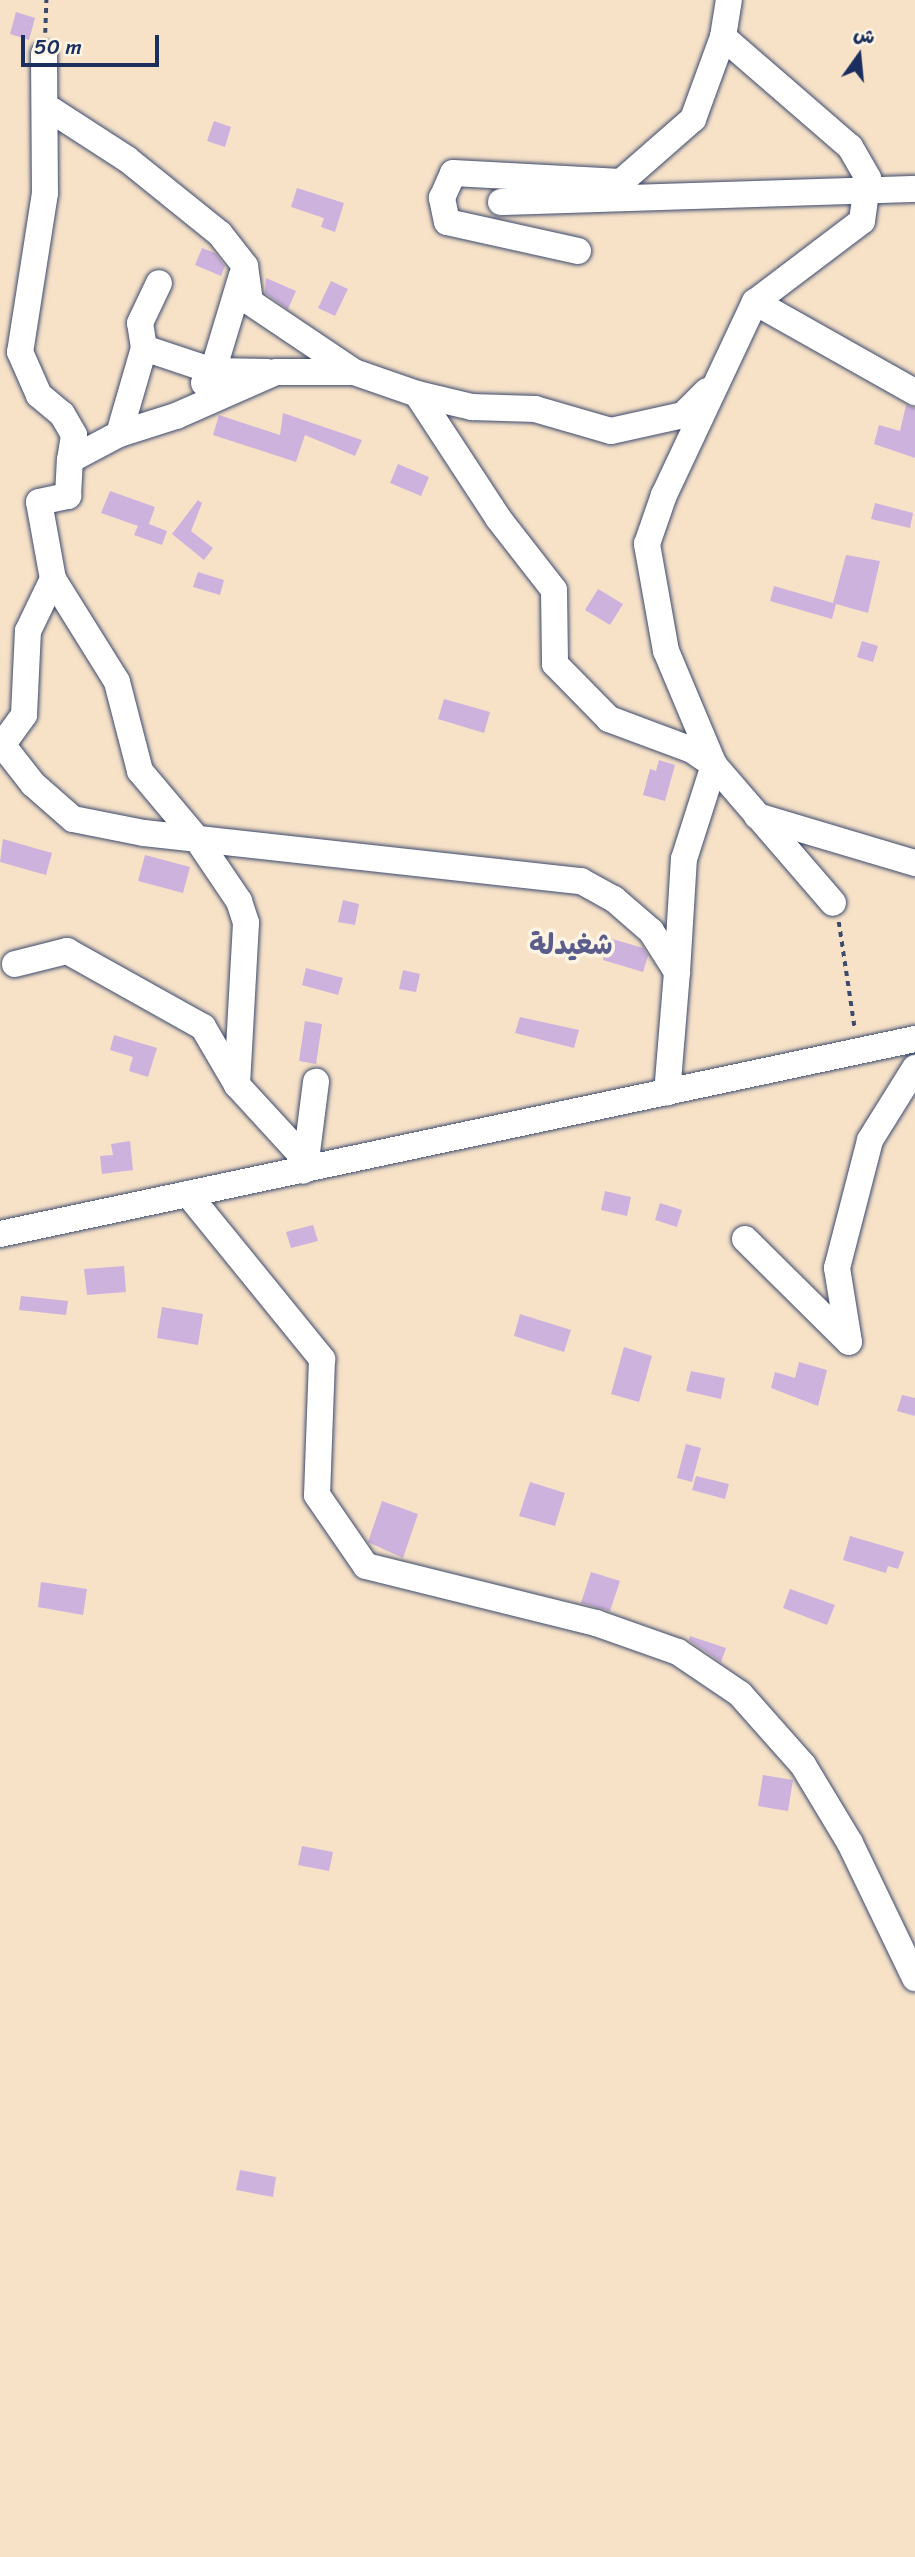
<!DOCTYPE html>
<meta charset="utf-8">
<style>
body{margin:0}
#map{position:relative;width:915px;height:2557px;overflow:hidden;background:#f7e2c8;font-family:Sriracha,"Playpen Sans Arabic",sans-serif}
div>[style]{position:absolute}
.building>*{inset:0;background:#ceb2de}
.path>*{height:3.5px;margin-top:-1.75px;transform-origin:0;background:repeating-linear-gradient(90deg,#3c4a6e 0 5px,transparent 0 10px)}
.roads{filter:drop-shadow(0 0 2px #3c4a6e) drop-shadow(0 0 2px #3c4a6e)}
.minor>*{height:26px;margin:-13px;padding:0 13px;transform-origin:13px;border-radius:13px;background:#fff}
span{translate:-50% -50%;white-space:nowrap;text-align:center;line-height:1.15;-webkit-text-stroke:7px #fcf5e5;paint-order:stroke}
.quarter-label{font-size:28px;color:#5a5d8b;font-weight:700}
.north{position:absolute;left:824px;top:21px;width:70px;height:70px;-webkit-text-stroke:5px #fcf5e5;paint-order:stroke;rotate:15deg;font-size:19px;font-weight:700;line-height:28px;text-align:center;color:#1b2f5e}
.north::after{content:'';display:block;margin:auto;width:24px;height:32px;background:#1b2f5e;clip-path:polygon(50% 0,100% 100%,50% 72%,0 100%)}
.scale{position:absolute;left:21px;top:35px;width:138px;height:32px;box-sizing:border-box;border:4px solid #1b2f5e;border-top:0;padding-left:9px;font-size:21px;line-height:24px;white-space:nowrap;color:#1b2f5e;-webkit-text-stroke:5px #fcf5e5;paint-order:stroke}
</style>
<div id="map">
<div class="building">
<div style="clip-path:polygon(16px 12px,35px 18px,29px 40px,10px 34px)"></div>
<div style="clip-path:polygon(214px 121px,231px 127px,225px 147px,207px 141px)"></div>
<div style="clip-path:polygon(297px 188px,344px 203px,335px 232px,321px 227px,324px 218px,291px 207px)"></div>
<div style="clip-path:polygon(202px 248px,215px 253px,225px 266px,221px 276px,195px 265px)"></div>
<div style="clip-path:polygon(266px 278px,296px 291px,288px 309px,265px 293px)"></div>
<div style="clip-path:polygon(331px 281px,348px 289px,335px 316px,318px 308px)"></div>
<div style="clip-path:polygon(906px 405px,915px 408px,915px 458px,874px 444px,879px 425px,900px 431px)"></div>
<div style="clip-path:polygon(283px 413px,362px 440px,355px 456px,305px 435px,296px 462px,213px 435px,219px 415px,280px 435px)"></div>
<div style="clip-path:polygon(398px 464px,429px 477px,421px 496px,390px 483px)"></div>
<div style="clip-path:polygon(110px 491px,155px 507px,149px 524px,167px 531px,162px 545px,134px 535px,138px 526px,101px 513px)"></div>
<div style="clip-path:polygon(198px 500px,202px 503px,191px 531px,213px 548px,204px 560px,172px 534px)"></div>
<div style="clip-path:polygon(875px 503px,913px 513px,910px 528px,871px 519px)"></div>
<div style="clip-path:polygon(846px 555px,880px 561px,868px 613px,836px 604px,832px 619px,770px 601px,774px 586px,833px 603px)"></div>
<div style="clip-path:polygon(198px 572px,224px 580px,220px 595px,193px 587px)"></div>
<div style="clip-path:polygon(598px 589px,623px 604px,610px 625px,585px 610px)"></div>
<div style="clip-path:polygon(862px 641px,878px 646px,873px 662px,857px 657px)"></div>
<div style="clip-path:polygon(444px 699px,490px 712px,484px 733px,438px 719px)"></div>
<div style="clip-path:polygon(659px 760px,675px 765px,665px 801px,643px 795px,650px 769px,656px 771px)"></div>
<div style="clip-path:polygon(3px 839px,52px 853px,46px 875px,0 862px)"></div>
<div style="clip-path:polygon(145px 855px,190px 867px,183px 893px,138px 881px)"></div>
<div style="clip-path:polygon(343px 900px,359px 904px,355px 925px,338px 922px)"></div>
<div style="clip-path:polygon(609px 938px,643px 948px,648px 956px,643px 972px,603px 960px)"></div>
<div style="clip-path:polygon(306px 968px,343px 978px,338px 995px,302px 985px)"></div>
<div style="clip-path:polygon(403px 970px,420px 974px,416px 992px,399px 989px)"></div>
<div style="clip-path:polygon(520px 1017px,579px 1030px,574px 1048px,515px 1033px)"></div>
<div style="clip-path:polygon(305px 1021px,322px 1024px,316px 1064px,299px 1061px)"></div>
<div style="clip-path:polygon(114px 1035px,157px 1048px,148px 1077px,129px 1071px,133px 1057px,110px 1050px)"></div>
<div style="clip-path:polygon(130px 1141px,133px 1170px,102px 1174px,100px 1156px,113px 1155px,111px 1144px)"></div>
<div style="clip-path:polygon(605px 1191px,631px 1197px,627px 1216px,601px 1210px)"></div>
<div style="clip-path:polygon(660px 1203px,682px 1210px,677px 1227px,655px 1220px)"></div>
<div style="clip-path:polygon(313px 1225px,318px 1241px,291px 1248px,286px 1232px)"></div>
<div style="clip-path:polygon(124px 1266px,126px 1292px,87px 1295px,84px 1269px)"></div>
<div style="clip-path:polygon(21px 1296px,68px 1301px,66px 1315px,19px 1310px)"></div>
<div style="clip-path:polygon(162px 1307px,203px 1314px,198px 1345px,157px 1338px)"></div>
<div style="clip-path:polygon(520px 1314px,571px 1330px,564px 1352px,514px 1336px)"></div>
<div style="clip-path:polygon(624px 1347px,652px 1356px,639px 1402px,611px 1394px)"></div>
<div style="clip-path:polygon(799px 1362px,827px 1370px,818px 1406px,771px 1388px,775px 1372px,795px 1378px)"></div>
<div style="clip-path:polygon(691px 1371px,725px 1378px,721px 1399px,686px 1391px)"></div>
<div style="clip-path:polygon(902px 1395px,915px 1398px,915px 1416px,897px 1411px)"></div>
<div style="clip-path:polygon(686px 1444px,701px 1448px,692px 1482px,677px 1478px)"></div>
<div style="clip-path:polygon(696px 1476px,729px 1484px,725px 1499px,692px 1490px)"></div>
<div style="clip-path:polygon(530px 1482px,565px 1493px,555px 1526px,519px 1516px)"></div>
<div style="clip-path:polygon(382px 1501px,418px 1514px,403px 1558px,368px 1542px)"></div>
<div style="clip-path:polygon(850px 1536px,904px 1552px,898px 1569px,888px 1566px,886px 1573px,843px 1560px)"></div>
<div style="clip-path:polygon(591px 1572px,620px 1581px,610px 1611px,581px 1603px)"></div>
<div style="clip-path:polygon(41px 1582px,87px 1589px,83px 1615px,38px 1607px)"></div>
<div style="clip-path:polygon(790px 1589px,835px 1605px,827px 1625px,783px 1608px)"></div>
<div style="clip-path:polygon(690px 1636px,726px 1648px,721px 1662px,689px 1640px)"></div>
<div style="clip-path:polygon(763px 1775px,793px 1780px,788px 1811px,758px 1806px)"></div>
<div style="clip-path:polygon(302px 1846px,333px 1852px,329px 1871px,298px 1865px)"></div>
<div style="clip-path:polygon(240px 2170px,276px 2177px,273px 2197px,236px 2190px)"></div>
</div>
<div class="path">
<div style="left:45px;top:33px;width:33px;rotate:-88deg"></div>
<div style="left:839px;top:922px;width:108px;rotate:81.5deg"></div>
</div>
<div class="roads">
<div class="minor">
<div style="left:44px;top:54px;width:139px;rotate:89.6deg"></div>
<div style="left:45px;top:193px;width:161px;rotate:98.9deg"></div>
<div style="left:20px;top:352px;width:47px;rotate:66.2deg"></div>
<div style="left:39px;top:395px;width:30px;rotate:40deg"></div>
<div style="left:62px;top:414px;width:24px;rotate:60deg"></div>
<div style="left:74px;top:435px;width:25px;rotate:99deg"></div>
<div style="left:45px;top:106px;width:98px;rotate:32.9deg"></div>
<div style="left:127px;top:159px;width:119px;rotate:38.9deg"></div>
<div style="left:220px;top:234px;width:41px;rotate:52deg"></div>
<div style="left:245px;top:266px;width:36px;rotate:82deg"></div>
<div style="left:250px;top:302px;width:125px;rotate:33.9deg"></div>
<div style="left:501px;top:202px;width:414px;rotate:-1.8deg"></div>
<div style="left:578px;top:251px;width:134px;rotate:-167.5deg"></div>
<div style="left:447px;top:222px;width:25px;rotate:-102deg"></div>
<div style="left:442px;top:198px;width:27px;rotate:-66deg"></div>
<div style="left:453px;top:173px;width:168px;rotate:3.1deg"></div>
<div style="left:621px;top:182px;width:96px;rotate:-41.2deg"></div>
<div style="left:693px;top:119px;width:87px;rotate:-69.9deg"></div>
<div style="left:723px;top:37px;width:37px;rotate:-81deg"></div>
<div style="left:755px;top:302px;width:184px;rotate:29.4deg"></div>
<div style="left:144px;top:348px;width:25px;rotate:-99deg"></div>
<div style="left:140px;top:323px;width:44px;rotate:-64.6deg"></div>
<div style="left:204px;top:383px;width:15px;rotate:-53deg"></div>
<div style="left:213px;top:371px;width:100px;rotate:-73.2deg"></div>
<div style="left:417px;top:394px;width:57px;rotate:13.3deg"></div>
<div style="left:472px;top:407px;width:63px;rotate:1.8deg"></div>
<div style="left:535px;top:409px;width:79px;rotate:16.1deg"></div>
<div style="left:611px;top:431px;width:74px;rotate:-12.5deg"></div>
<div style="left:683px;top:415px;width:34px;rotate:-45deg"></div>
<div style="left:119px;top:434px;width:90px;rotate:-73.8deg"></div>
<div style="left:144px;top:348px;width:73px;rotate:18.4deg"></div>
<div style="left:213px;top:371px;width:54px;rotate:1.1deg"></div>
<div style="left:53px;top:579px;width:121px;rotate:58.1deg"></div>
<div style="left:117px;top:682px;width:92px;rotate:75.5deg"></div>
<div style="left:140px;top:771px;width:89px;rotate:50deg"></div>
<div style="left:197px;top:839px;width:75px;rotate:55.9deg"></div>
<div style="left:239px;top:901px;width:23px;rotate:72deg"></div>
<div style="left:246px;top:923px;width:162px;rotate:93.2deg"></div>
<div style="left:237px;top:1085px;width:102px;rotate:47.4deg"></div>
<div style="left:306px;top:1160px;width:11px;rotate:105deg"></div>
<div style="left:4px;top:747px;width:47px;rotate:51.9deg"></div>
<div style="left:33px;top:784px;width:53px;rotate:41.2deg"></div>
<div style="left:73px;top:819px;width:72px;rotate:11.2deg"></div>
<div style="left:144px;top:833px;width:440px;rotate:6.3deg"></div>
<div style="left:581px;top:881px;width:38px;rotate:29deg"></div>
<div style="left:614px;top:899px;width:49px;rotate:40.9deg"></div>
<div style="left:651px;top:931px;width:49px;rotate:57.6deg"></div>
<div style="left:677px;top:972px;width:121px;rotate:94.7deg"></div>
<div style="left:0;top:748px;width:41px;rotate:-54deg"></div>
<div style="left:24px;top:715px;width:84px;rotate:-87.3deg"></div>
<div style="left:28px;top:631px;width:58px;rotate:-64.3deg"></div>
<div style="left:53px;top:579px;width:78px;rotate:-100.3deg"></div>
<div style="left:39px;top:502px;width:30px;rotate:-12deg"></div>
<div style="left:68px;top:496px;width:36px;rotate:-87deg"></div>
<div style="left:70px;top:460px;width:55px;rotate:-28deg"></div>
<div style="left:119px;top:434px;width:60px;rotate:-17.5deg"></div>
<div style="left:176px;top:416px;width:109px;rotate:-23.7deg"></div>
<div style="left:276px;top:372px;width:78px"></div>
<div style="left:354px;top:372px;width:67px;rotate:19.2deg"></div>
<div style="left:417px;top:394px;width:148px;rotate:56.8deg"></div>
<div style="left:498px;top:518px;width:91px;rotate:52.1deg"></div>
<div style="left:554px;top:590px;width:74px;rotate:89.2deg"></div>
<div style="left:555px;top:664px;width:77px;rotate:45.5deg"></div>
<div style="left:609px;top:719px;width:89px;rotate:20.5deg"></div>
<div style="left:692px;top:750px;width:27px;rotate:34deg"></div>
<div style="left:714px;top:765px;width:182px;rotate:49.2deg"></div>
<div style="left:757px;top:816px;width:165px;rotate:16.6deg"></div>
<div style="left:15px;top:964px;width:54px;rotate:-14deg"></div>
<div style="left:67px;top:951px;width:156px;rotate:29.2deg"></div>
<div style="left:203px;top:1027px;width:67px;rotate:59.6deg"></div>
<div style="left:677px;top:972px;width:113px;rotate:-86.5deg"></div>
<div style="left:684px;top:859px;width:99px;rotate:-72.3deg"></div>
<div style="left:714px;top:765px;width:124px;rotate:-112.8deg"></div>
<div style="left:666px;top:651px;width:109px;rotate:-100.1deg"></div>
<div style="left:647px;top:544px;width:52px;rotate:-70.9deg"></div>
<div style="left:664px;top:495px;width:213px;rotate:-64.8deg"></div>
<div style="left:755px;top:302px;width:134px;rotate:-37.1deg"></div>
<div style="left:862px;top:221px;width:43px;rotate:-82.1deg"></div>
<div style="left:868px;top:178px;width:36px;rotate:-120deg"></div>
<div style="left:850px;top:147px;width:168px;rotate:-139.1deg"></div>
<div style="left:306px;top:1160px;width:79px;rotate:-82.7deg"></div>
<div style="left:188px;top:1194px;width:213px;rotate:50.9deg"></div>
<div style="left:322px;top:1359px;width:136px;rotate:92.1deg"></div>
<div style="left:317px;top:1495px;width:86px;rotate:55.4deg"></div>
<div style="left:366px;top:1566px;width:237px;rotate:13.9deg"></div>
<div style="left:596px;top:1623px;width:87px;rotate:19.5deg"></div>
<div style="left:678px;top:1652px;width:75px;rotate:34.1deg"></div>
<div style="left:740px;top:1694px;width:95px;rotate:48.4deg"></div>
<div style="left:803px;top:1765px;width:91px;rotate:58.9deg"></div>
<div style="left:850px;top:1843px;width:150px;rotate:64.3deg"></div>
<div style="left:0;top:1234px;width:936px;rotate:-12.03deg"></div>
<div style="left:745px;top:1239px;width:146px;rotate:44.7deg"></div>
<div style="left:849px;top:1342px;width:75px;rotate:-99.2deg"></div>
<div style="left:837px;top:1268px;width:132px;rotate:-75.5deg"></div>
<div style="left:870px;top:1140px;width:85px;rotate:-58deg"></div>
</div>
</div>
<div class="quarter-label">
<span style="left:571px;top:945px">شغيدلة</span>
</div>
<div class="north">ش</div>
<div class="scale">50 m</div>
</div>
